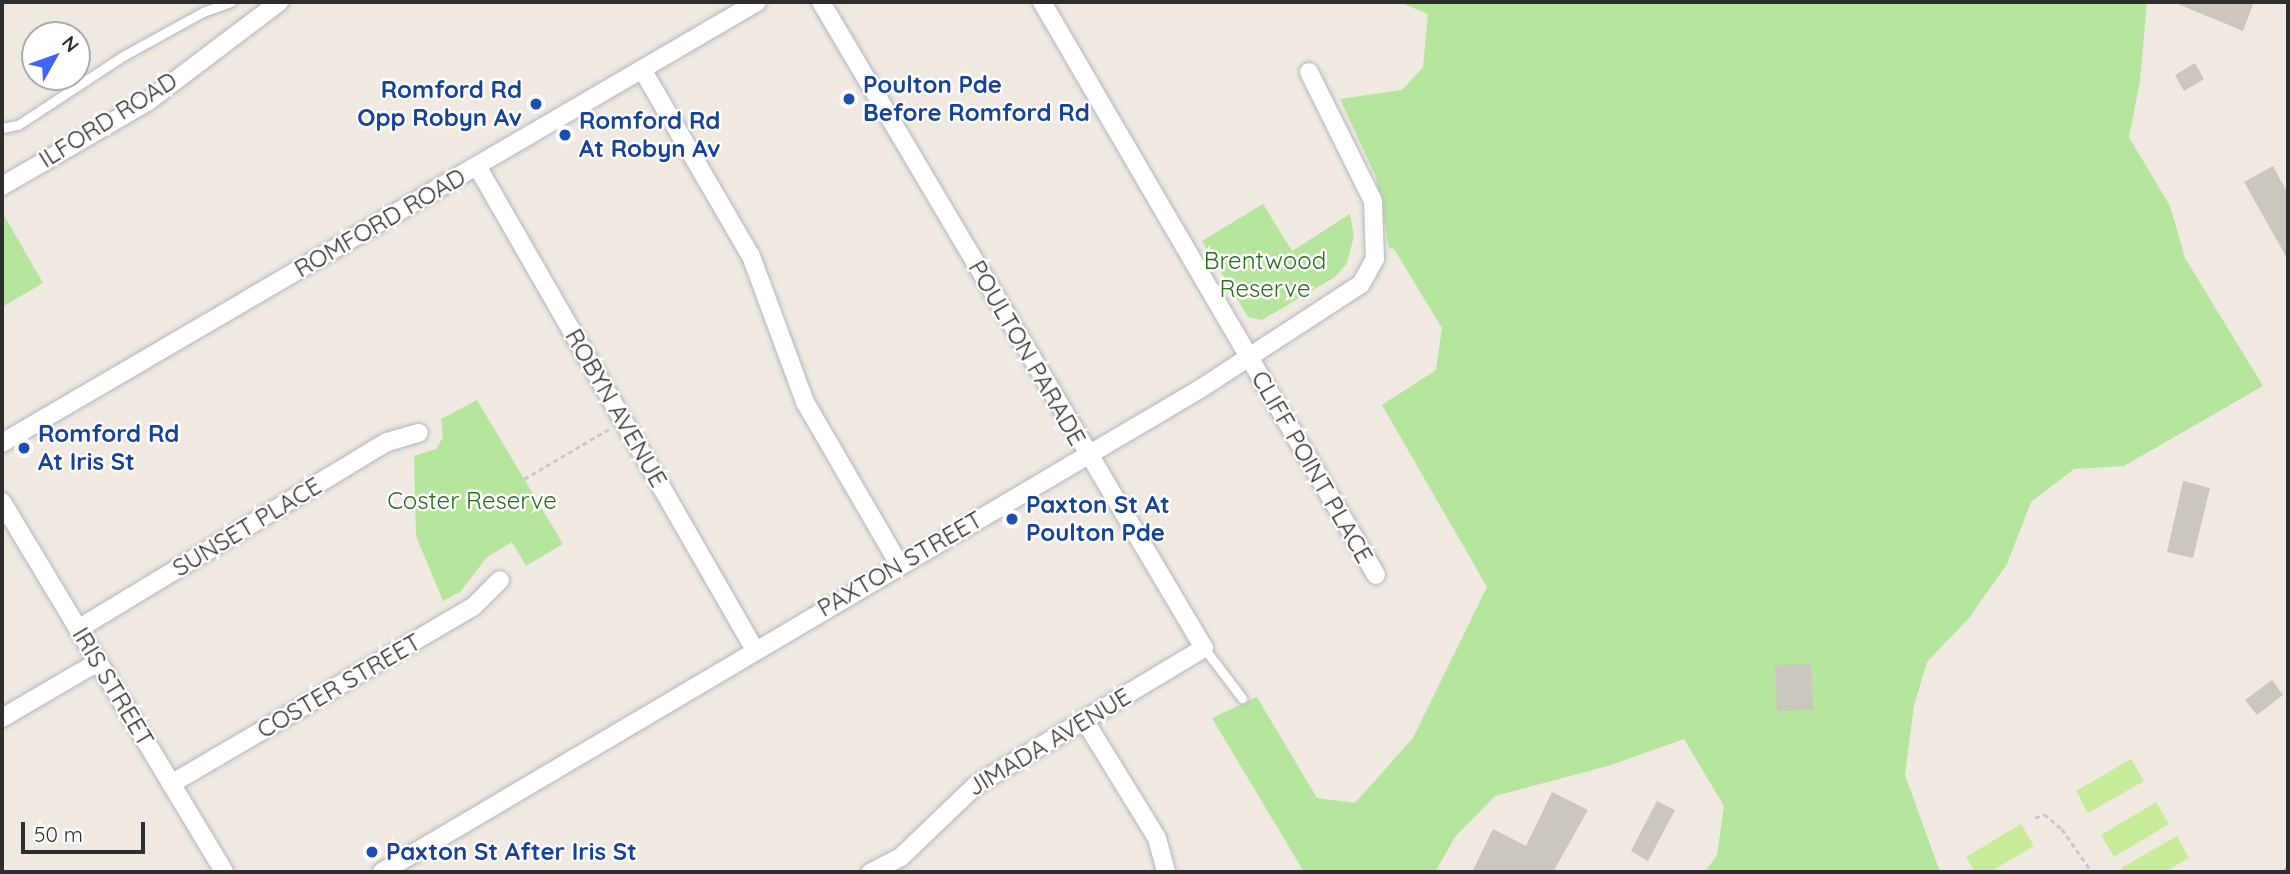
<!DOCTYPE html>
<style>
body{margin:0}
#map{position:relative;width:2290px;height:874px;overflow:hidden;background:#efe9e1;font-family:Quicksand,sans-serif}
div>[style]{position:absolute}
.green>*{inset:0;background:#b6e59e}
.pitch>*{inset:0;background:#c9ec9a}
.stream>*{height:5px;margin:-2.5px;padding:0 2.5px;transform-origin:2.5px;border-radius:2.5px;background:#75cff0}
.building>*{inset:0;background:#cbc7bf}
.path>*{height:2.5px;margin-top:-1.25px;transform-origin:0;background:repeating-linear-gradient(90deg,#c9c9c9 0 5px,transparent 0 8.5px)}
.roads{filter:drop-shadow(0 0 2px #b4b7c1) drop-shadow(0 0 2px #b4b7c1)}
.service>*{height:9px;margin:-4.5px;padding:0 4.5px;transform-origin:4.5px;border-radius:4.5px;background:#fff}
.minor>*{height:18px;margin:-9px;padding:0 9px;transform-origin:9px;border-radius:9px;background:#fff}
.dots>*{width:19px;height:19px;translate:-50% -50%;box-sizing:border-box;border:4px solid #fff;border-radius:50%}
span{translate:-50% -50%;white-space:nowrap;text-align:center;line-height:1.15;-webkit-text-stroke:5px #fff;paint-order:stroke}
.transit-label{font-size:24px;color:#164399;font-weight:700}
.left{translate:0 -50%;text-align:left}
.right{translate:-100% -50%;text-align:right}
.street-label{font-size:24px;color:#2e2e2e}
.park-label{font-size:24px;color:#2c6e1b}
.frame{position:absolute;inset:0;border:4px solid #2e2e2e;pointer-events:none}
.north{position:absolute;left:21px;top:21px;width:70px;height:70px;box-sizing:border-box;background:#fff;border:2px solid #ababab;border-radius:50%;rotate:50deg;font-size:19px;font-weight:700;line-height:28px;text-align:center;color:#2e2e2e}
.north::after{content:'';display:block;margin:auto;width:24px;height:32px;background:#4264fb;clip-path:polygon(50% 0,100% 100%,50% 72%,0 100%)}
.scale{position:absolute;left:21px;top:822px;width:124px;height:32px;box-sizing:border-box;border:4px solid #2e2e2e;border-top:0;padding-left:9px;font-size:21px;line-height:24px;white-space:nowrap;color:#2e2e2e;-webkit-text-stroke:5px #fff;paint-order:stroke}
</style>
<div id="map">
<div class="green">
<div style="clip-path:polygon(1399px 2px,2147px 2px,2140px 81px,2129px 137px,2170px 206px,2185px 258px,2263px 386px,2124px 466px,2074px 469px,2031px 502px,2007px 564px,1969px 618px,1927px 662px,1914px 705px,1905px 775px,1940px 872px,1705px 872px,1717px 855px,1724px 806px,1684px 739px,1608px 766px,1495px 796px,1455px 837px,1435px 872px,1304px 872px,1212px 718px,1257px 697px,1317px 798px,1355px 803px,1413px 738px,1487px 587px,1382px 405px,1436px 370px,1442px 328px,1394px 249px,1389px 248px,1376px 177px,1340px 99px,1402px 90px,1423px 67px,1428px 14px)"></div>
<div style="clip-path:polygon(1263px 204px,1292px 251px,1350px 214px,1354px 236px,1347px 263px,1335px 277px,1262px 320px,1248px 317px,1202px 241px)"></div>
<div style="clip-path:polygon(2px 212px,43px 283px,2px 307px)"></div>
<div style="clip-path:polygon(477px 400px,563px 544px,526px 566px,512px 542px,487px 557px,460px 592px,443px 601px,416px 536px,414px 456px,436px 449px,443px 437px,441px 419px)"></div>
</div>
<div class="pitch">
<div style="clip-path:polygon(2131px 759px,2144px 781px,2088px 813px,2076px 791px)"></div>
<div style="clip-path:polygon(2156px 802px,2169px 824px,2114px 857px,2101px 835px)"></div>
<div style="clip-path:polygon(2021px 824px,2034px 846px,1990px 872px,1975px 872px,1966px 857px)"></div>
<div style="clip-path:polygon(2177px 836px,2189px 858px,2164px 872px,2123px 872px,2121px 868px)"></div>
</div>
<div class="stream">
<div style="left:2285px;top:872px;width:6px;rotate:-59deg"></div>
</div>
<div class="building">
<div style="clip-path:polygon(2173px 2px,2254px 2px,2243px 31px)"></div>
<div style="clip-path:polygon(2195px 63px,2204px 79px,2184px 91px,2175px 75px)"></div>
<div style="clip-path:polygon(2273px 166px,2288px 194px,2288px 260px,2244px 182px)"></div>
<div style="clip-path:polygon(2183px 481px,2210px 488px,2193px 558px,2167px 552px)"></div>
<div style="clip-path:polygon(1811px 664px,1813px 710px,1777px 711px,1775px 665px)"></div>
<div style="clip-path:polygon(2272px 680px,2283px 695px,2257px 715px,2245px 700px)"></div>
<div style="clip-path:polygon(1552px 792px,1588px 810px,1553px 872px,1472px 872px,1493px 829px,1526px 846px)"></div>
<div style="clip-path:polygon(1657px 801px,1675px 810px,1648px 861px,1631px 851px)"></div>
</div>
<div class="path">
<div style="left:524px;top:479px;width:99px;rotate:-30.5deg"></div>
<div style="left:2035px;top:818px;width:10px;rotate:-24deg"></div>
<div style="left:2044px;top:814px;width:23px;rotate:40deg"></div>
<div style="left:2062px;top:829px;width:52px;rotate:55.1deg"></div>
</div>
<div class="roads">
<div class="service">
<div style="left:2px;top:128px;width:16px;rotate:-11deg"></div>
<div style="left:18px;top:125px;width:126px;rotate:-33.3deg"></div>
<div style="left:123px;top:56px;width:91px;rotate:-28.8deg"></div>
<div style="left:203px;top:12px;width:30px;rotate:-20deg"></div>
<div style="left:1204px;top:648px;width:63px;rotate:52.8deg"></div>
</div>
<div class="minor">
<div style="left:821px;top:2px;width:751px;rotate:59.34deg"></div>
<div style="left:1204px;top:648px;width:266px;rotate:149deg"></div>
<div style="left:976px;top:785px;width:104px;rotate:136.2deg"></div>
<div style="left:901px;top:857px;width:34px;rotate:153deg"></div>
<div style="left:1042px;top:2px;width:663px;rotate:59.76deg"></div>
<div style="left:642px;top:69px;width:216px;rotate:59.8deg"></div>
<div style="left:751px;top:256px;width:156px;rotate:69.7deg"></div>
<div style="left:805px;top:402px;width:187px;rotate:59.9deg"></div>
<div style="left:477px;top:166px;width:558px;rotate:60.13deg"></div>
<div style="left:2px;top:186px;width:168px;rotate:-30.1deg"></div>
<div style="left:147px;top:102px;width:166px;rotate:-37.1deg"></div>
<div style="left:2px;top:443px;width:874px;rotate:-30.29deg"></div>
<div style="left:2px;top:502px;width:431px;rotate:59deg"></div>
<div style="left:78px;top:629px;width:361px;rotate:-31.2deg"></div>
<div style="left:387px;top:442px;width:33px;rotate:-16deg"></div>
<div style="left:2px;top:718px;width:111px;rotate:-30.3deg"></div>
<div style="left:1085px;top:721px;width:137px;rotate:58.4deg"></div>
<div style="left:1157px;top:838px;width:35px;rotate:75deg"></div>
<div style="left:171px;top:784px;width:350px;rotate:-30.4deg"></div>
<div style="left:473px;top:607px;width:38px;rotate:-45deg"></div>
<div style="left:382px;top:872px;width:950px;rotate:-30.56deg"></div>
<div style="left:1200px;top:389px;width:192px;rotate:-33.1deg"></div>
<div style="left:1361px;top:284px;width:29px;rotate:-61deg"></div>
<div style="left:1375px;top:259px;width:58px;rotate:-92deg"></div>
<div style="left:1373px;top:201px;width:144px;rotate:-116.4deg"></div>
</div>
</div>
<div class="dots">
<div style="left:849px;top:99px;background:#1a4fb4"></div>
<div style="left:536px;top:104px;background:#1a4fb4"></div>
<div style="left:565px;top:135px;background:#1a4fb4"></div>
<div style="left:24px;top:448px;background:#1a4fb4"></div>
<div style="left:1012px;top:519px;background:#1a4fb4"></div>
<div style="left:372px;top:852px;background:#1a4fb4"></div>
</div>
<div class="transit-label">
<span class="left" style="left:863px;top:99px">Poulton Pde<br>Before Romford Rd</span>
<span class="right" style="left:522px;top:104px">Romford Rd<br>Opp Robyn Av</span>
<span class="left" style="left:579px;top:135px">Romford Rd<br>At Robyn Av</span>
<span class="left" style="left:38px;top:448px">Romford Rd<br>At Iris St</span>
<span class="left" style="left:1026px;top:519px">Paxton St At<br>Poulton Pde</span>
<span class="left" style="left:386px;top:852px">Paxton St After Iris St</span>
</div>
<div class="street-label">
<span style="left:108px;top:120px;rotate:-32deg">ILFORD ROAD</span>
<span style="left:380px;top:223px;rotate:-30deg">ROMFORD ROAD</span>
<span style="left:1027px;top:353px;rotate:60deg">POULTON PARADE</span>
<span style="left:616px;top:408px;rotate:60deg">ROBYN AVENUE</span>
<span style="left:1312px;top:467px;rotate:60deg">CLIFF POINT PLACE</span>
<span style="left:247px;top:527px;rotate:-31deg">SUNSET PLACE</span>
<span style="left:900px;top:564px;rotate:-30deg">PAXTON STREET</span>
<span style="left:339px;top:686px;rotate:-30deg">COSTER STREET</span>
<span style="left:113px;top:687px;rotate:59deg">IRIS STREET</span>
<span style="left:1049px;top:742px;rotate:-31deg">JIMADA AVENUE</span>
</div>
<div class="park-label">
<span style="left:1265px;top:275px">Brentwood<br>Reserve</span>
<span style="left:472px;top:501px">Coster Reserve</span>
</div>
<div class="frame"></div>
<div class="north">N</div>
<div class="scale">50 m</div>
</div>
